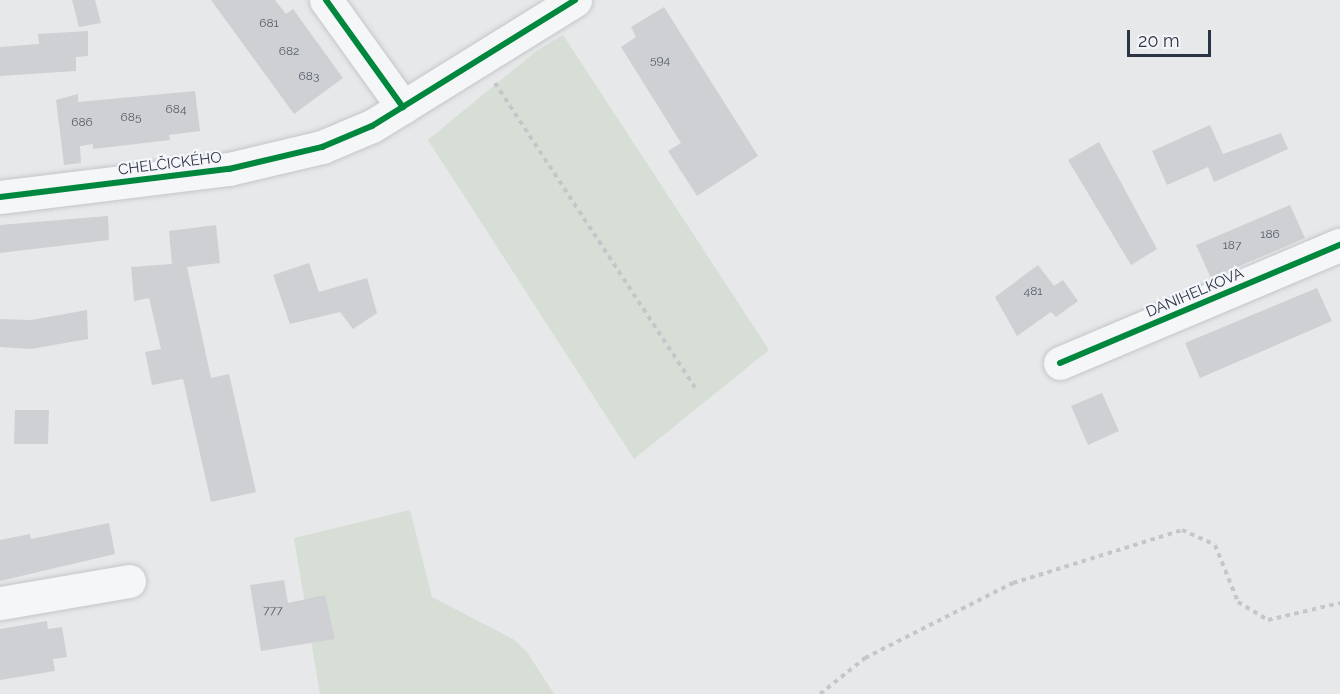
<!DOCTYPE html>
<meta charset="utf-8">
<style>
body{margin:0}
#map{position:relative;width:1340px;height:694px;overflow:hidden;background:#e6e8ea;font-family:Raleway,sans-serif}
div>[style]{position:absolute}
.green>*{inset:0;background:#d6ded6}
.building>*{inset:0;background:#ced0d3}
.path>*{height:4px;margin-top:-2px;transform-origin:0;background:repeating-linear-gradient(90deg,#c5c6ca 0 4.5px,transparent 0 9px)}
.roads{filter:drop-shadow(0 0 2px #c4c6c8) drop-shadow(0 0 2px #c4c6c8)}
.minor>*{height:33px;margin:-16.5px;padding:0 16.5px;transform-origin:16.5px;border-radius:16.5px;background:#f5f6f7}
.cycleway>*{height:6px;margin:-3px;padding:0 3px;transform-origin:3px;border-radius:3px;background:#00873e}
span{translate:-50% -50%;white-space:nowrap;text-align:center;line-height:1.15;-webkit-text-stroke:4.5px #f4f6f9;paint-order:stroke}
.number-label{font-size:12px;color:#545c69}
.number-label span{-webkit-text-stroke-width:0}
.street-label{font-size:15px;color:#2b3445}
.scale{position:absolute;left:1127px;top:30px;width:84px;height:27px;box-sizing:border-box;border:3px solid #2b3445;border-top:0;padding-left:8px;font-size:18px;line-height:21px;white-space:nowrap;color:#2b3445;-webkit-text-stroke:4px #f4f6f9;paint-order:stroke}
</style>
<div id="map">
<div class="green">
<div style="clip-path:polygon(563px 35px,769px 350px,634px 459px,428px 140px,535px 52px)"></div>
<div style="clip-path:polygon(410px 510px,432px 597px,513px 639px,527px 652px,554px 694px,320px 694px,294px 538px)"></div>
</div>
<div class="building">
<div style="clip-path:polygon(72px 0,95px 0,101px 23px,79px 27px)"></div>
<div style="clip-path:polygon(211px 0,275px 0,286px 14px,293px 9px,343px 78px,294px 114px)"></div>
<div style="clip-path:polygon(664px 7px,758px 156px,697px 196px,668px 151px,681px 143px,621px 47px,636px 37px,631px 27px)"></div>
<div style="clip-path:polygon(88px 31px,88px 56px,76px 57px,76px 71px,0 76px,0 47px,39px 44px,38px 34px)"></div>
<div style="clip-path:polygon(195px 91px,200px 131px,169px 135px,170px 140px,93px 149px,93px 144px,80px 146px,81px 163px,64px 165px,56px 100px,78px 94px,78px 102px)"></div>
<div style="clip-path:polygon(1210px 125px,1223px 154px,1281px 133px,1288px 149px,1214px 182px,1208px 167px,1167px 185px,1152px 151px)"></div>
<div style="clip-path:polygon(1099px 142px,1157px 249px,1131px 265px,1068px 160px)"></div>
<div style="clip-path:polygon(1290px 205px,1305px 238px,1211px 278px,1196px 245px)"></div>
<div style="clip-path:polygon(108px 216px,109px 240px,0 253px,0 225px)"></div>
<div style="clip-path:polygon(216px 225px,220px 263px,187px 267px,211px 378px,229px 374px,256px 492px,211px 502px,183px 379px,152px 385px,145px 352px,161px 349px,149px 298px,134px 301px,131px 267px,172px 264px,169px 231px)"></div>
<div style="clip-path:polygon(309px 263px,319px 292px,367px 278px,377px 313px,353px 329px,340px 312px,290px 324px,273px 275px)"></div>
<div style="clip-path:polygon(1038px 265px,1054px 286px,1063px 280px,1078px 301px,1056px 317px,1051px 312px,1017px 336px,995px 297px)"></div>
<div style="clip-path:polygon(1317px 288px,1332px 321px,1200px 378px,1185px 343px)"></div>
<div style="clip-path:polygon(87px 310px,88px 339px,31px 349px,0 347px,0 319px,31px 320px)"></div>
<div style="clip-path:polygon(1102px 393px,1119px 431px,1088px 445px,1071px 406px)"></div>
<div style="clip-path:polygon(15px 410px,49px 410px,48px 444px,14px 444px)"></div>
<div style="clip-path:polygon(109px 523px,115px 554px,0 581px,0 540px,30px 534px,31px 539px)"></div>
<div style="clip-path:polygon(284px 580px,288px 603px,325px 595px,335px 639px,261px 651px,250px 585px)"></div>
<div style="clip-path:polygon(47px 621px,48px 629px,62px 627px,67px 657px,53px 659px,55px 671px,0 680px,0 629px)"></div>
</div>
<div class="path">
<div style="left:495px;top:83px;width:368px;rotate:56.7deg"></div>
<div style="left:820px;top:694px;width:58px;rotate:-38.7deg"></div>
<div style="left:865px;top:658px;width:166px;rotate:-26.9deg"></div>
<div style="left:1013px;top:583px;width:177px;rotate:-17.4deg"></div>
<div style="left:1182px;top:530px;width:36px;rotate:24deg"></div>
<div style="left:1215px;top:545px;width:61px;rotate:68deg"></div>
<div style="left:1238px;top:602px;width:35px;rotate:31deg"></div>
<div style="left:1268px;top:620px;width:74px;rotate:-13.3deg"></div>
</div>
<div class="roads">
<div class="minor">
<div style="left:326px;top:0;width:132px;rotate:54.3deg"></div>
<div style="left:0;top:197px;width:231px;rotate:-7deg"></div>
<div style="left:229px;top:169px;width:96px;rotate:-13.3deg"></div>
<div style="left:322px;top:147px;width:54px;rotate:-22.8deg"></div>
<div style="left:372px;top:126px;width:239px;rotate:-31.8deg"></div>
<div style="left:1060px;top:363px;width:304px;rotate:-22.9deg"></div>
<div style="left:0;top:603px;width:131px;rotate:-9.7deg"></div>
</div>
</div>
<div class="cycleway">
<div style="left:326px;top:0;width:132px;rotate:54.3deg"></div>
<div style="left:0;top:197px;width:231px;rotate:-7deg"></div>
<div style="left:229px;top:169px;width:96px;rotate:-13.3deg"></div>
<div style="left:322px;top:147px;width:54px;rotate:-22.8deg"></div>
<div style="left:372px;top:126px;width:239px;rotate:-31.8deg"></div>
<div style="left:1060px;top:363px;width:304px;rotate:-22.9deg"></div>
</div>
<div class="number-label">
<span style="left:269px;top:24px">681</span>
<span style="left:289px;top:52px">682</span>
<span style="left:660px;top:61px">594</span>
<span style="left:309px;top:77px">683</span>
<span style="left:176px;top:110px">684</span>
<span style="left:131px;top:118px">685</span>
<span style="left:82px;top:123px">686</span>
<span style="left:1270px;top:235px">186</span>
<span style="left:1232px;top:246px">187</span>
<span style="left:1033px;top:292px">481</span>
<span style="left:273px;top:611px">777</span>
</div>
<div class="street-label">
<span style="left:170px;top:164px;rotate:-7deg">CHELČICKÉHO</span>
<span style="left:1195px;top:293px;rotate:-23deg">DANIHELKOVA</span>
</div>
<div class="scale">20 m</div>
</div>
